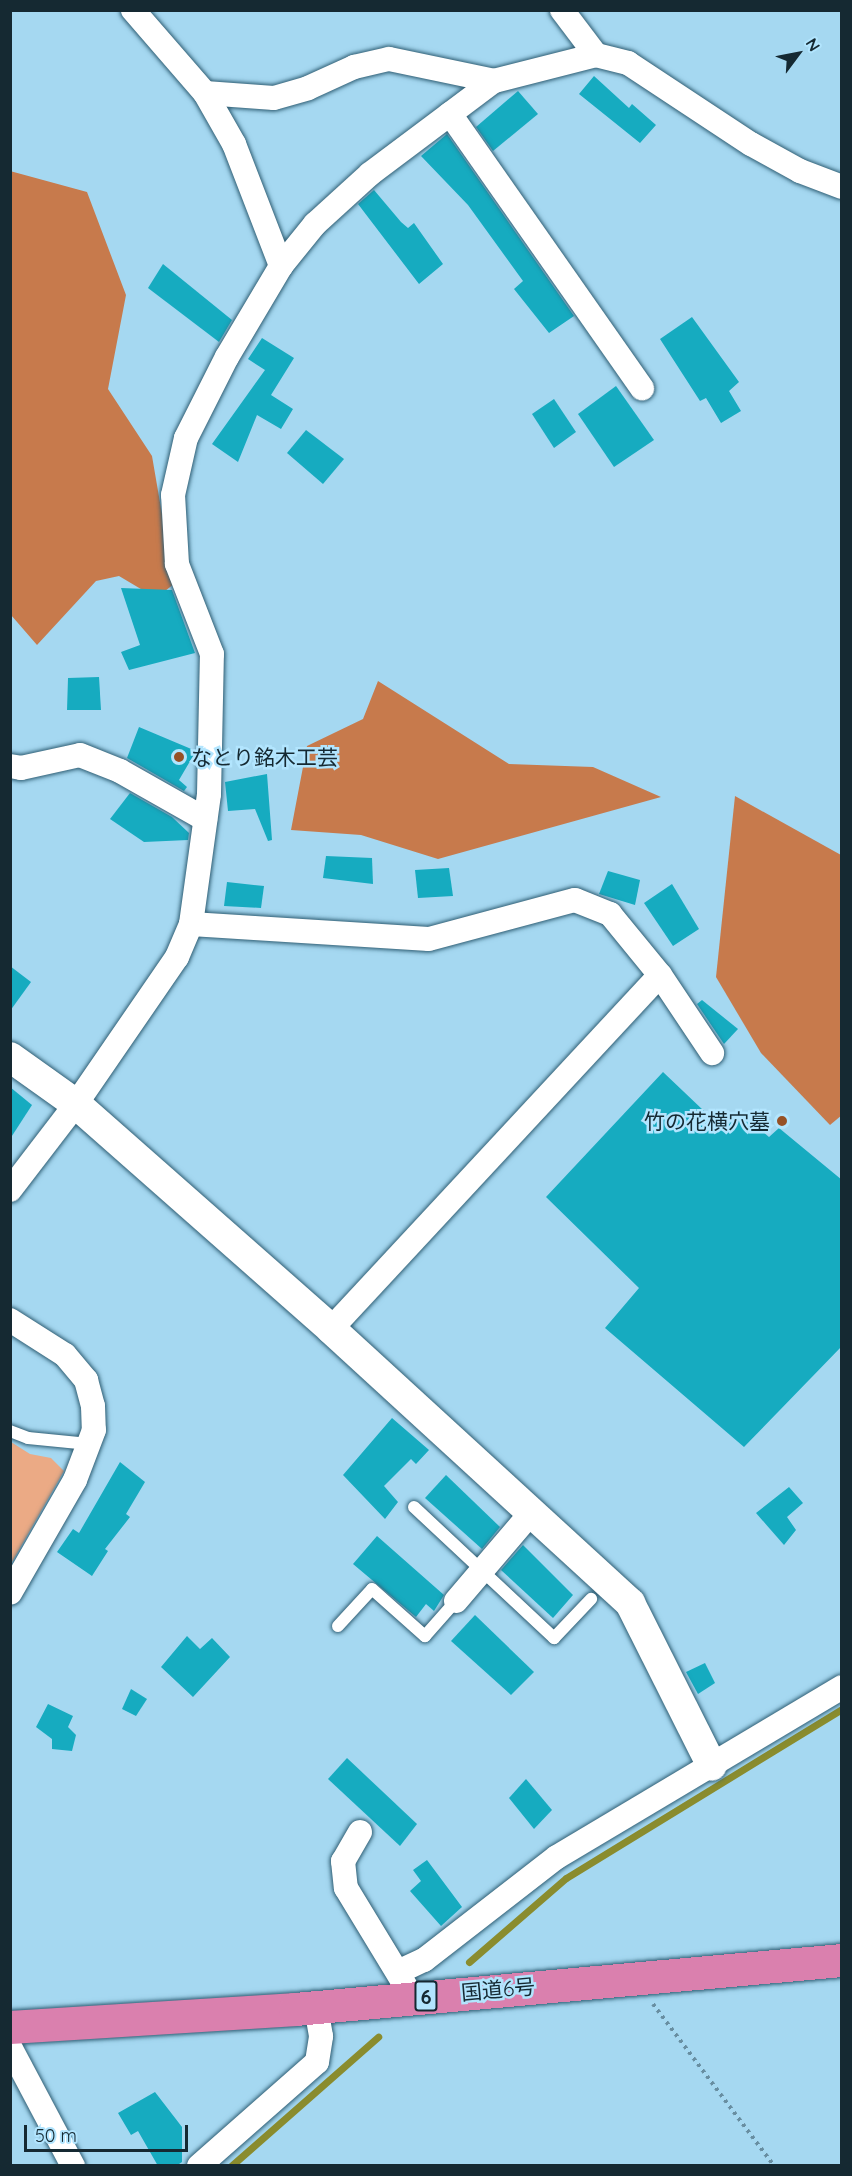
<!DOCTYPE html>
<meta charset="utf-8">
<style>
body{margin:0}
#map{position:relative;width:852px;height:2176px;overflow:hidden;background:#a5d8f1;font-family:Quicksand,"Noto Sans JP",sans-serif}
div>[style]{position:absolute}
.green>*{inset:0;background:#ebaa85}
.forest>*{inset:0;background:#c77a4c}
.stream>*{height:7px;margin:-3.5px;padding:0 3.5px;transform-origin:3.5px;border-radius:3.5px;background:#8a8c2e}
.building>*{inset:0;background:#16abc0}
.path>*{height:4px;margin-top:-2px;transform-origin:0;background:repeating-linear-gradient(90deg,#688ea1 0 3px,transparent 0 7.5px)}
.roads{filter:drop-shadow(0 0 2px #2f5e74) drop-shadow(0 0 2px #2f5e74)}
.service>*{height:12px;margin:-6px;padding:0 6px;transform-origin:6px;border-radius:6px;background:#fff}
.minor>*{height:24px;margin:-12px;padding:0 12px;transform-origin:12px;border-radius:12px;background:#fff}
.tertiary>*{height:30px;margin:-15px;padding:0 15px;transform-origin:15px;border-radius:15px;background:#fff}
.trunk>*{height:33px;margin:-16.5px;padding:0 16.5px;transform-origin:16.5px;border-radius:16.5px;background:#da80ae}
.dots>*{width:16px;height:16px;translate:-50% -50%;box-sizing:border-box;border:3px solid #b2e5fe;border-radius:50%}
span{translate:-50% -50%;white-space:nowrap;text-align:center;line-height:1.15;-webkit-text-stroke:5px #b2e5fe;paint-order:stroke}
.shield-label span{padding:2px 4px;background:#b2e5fe;border:2px solid;border-radius:4px;-webkit-text-stroke-width:0}
.shield-label{font-size:20px;color:#152932;font-weight:700}
.poi-label{font-size:21px;color:#152932}
.left{translate:0 -50%;text-align:left}
.right{translate:-100% -50%;text-align:right}
.street-label{font-size:21px;color:#152932}
.frame{position:absolute;inset:0;border:12px solid #152932;pointer-events:none}
.north{position:absolute;left:768px;top:24px;width:60px;height:60px;-webkit-text-stroke:4px #b2e5fe;paint-order:stroke;rotate:58deg;font-size:16px;font-weight:700;line-height:24px;text-align:center;color:#152932}
.north::after{content:'';display:block;margin:auto;width:21px;height:27px;background:#152932;clip-path:polygon(50% 0,100% 100%,50% 72%,0 100%)}
.scale{position:absolute;left:24px;top:2125px;width:164px;height:27px;box-sizing:border-box;border:3px solid #152932;border-top:0;padding-left:8px;font-size:18px;line-height:21px;white-space:nowrap;color:#152932;-webkit-text-stroke:4px #b2e5fe;paint-order:stroke}
</style>
<div id="map">
<div class="green">
<div style="clip-path:polygon(11px 1442px,30px 1454px,51px 1458px,64px 1471px,11px 1564px)"></div>
</div>
<div class="forest">
<div style="clip-path:polygon(10px 171px,87px 192px,126px 295px,108px 389px,152px 456px,174px 584px,156px 598px,119px 576px,96px 581px,37px 645px,11px 615px)"></div>
<div style="clip-path:polygon(378px 681px,509px 764px,593px 767px,661px 797px,438px 859px,361px 835px,291px 830px,307px 746px,363px 719px)"></div>
<div style="clip-path:polygon(735px 796px,841px 855px,842px 1115px,830px 1125px,761px 1053px,716px 977px)"></div>
</div>
<div class="stream">
<div style="left:469px;top:1962px;width:128px;rotate:-40.9deg"></div>
<div style="left:566px;top:1878px;width:324px;rotate:-31.5deg"></div>
<div style="left:231px;top:2166px;width:196px;rotate:-41.3deg"></div>
</div>
<div class="building">
<div style="clip-path:polygon(594px 76px,629px 108px,632px 104px,656px 125px,640px 143px,579px 94px)"></div>
<div style="clip-path:polygon(518px 91px,538px 114px,493px 151px,476px 127px)"></div>
<div style="clip-path:polygon(447px 134px,574px 316px,549px 333px,514px 289px,523px 281px,468px 205px,421px 156px)"></div>
<div style="clip-path:polygon(374px 190px,401px 222px,408px 228px,414px 223px,443px 264px,419px 284px,358px 204px)"></div>
<div style="clip-path:polygon(163px 264px,232px 320px,219px 342px,148px 288px)"></div>
<div style="clip-path:polygon(692px 317px,739px 382px,729px 391px,741px 411px,721px 423px,706px 398px,700px 401px,660px 339px)"></div>
<div style="clip-path:polygon(262px 338px,294px 358px,271px 395px,293px 409px,281px 429px,257px 415px,238px 462px,212px 444px,265px 370px,248px 359px)"></div>
<div style="clip-path:polygon(616px 386px,654px 440px,614px 467px,578px 414px)"></div>
<div style="clip-path:polygon(554px 399px,576px 432px,554px 448px,532px 414px)"></div>
<div style="clip-path:polygon(306px 430px,344px 459px,323px 484px,287px 453px)"></div>
<div style="clip-path:polygon(121px 588px,172px 590px,195px 653px,129px 670px,121px 652px,140px 645px)"></div>
<div style="clip-path:polygon(99px 677px,101px 710px,67px 710px,68px 678px)"></div>
<div style="clip-path:polygon(139px 727px,196px 751px,179px 780px,187px 787px,184px 791px,127px 758px)"></div>
<div style="clip-path:polygon(267px 774px,272px 840px,268px 841px,255px 809px,228px 811px,225px 782px)"></div>
<div style="clip-path:polygon(130px 793px,172px 817px,189px 833px,188px 840px,144px 842px,110px 819px)"></div>
<div style="clip-path:polygon(326px 856px,372px 858px,373px 884px,323px 878px)"></div>
<div style="clip-path:polygon(449px 868px,453px 896px,418px 898px,415px 870px)"></div>
<div style="clip-path:polygon(608px 871px,640px 880px,635px 905px,599px 894px)"></div>
<div style="clip-path:polygon(227px 882px,264px 886px,261px 908px,224px 906px)"></div>
<div style="clip-path:polygon(672px 884px,699px 929px,673px 946px,644px 903px)"></div>
<div style="clip-path:polygon(10px 966px,31px 982px,10px 1011px)"></div>
<div style="clip-path:polygon(702px 1000px,738px 1029px,724px 1044px,697px 1004px)"></div>
<div style="clip-path:polygon(663px 1072px,724px 1130px,740px 1112px,769px 1137px,779px 1128px,842px 1180px,842px 1346px,744px 1447px,605px 1328px,639px 1288px,546px 1197px)"></div>
<div style="clip-path:polygon(10px 1087px,32px 1105px,10px 1139px)"></div>
<div style="clip-path:polygon(392px 1418px,429px 1450px,416px 1464px,411px 1459px,384px 1486px,398px 1502px,385px 1519px,343px 1475px)"></div>
<div style="clip-path:polygon(120px 1462px,145px 1482px,126px 1514px,130px 1517px,105px 1549px,108px 1551px,92px 1576px,57px 1552px,73px 1529px,79px 1533px)"></div>
<div style="clip-path:polygon(446px 1475px,500px 1527px,482px 1549px,425px 1498px)"></div>
<div style="clip-path:polygon(789px 1487px,803px 1503px,787px 1517px,796px 1530px,784px 1545px,756px 1513px)"></div>
<div style="clip-path:polygon(377px 1536px,444px 1595px,434px 1611px,426px 1604px,416px 1617px,353px 1564px)"></div>
<div style="clip-path:polygon(523px 1545px,573px 1595px,553px 1618px,501px 1570px)"></div>
<div style="clip-path:polygon(475px 1615px,534px 1672px,511px 1695px,451px 1641px)"></div>
<div style="clip-path:polygon(187px 1636px,200px 1649px,212px 1638px,230px 1657px,193px 1697px,161px 1667px)"></div>
<div style="clip-path:polygon(705px 1663px,715px 1683px,698px 1694px,686px 1672px)"></div>
<div style="clip-path:polygon(131px 1689px,147px 1699px,136px 1716px,122px 1709px)"></div>
<div style="clip-path:polygon(48px 1704px,73px 1716px,68px 1727px,76px 1735px,72px 1751px,52px 1749px,52px 1739px,36px 1727px)"></div>
<div style="clip-path:polygon(347px 1758px,417px 1824px,400px 1846px,328px 1779px)"></div>
<div style="clip-path:polygon(526px 1779px,552px 1810px,534px 1829px,509px 1798px)"></div>
<div style="clip-path:polygon(427px 1860px,462px 1907px,441px 1926px,410px 1891px,421px 1881px,413px 1870px)"></div>
<div style="clip-path:polygon(155px 2092px,182px 2127px,182px 2162px,176px 2166px,158px 2166px,138px 2131px,131px 2135px,118px 2113px)"></div>
</div>
<div class="path">
<div style="left:653px;top:2004px;width:202px;rotate:53.2deg"></div>
</div>
<div class="roads">
<div class="service">
<div style="left:10px;top:1431px;width:19px;rotate:21deg"></div>
<div style="left:28px;top:1438px;width:61px;rotate:5.6deg"></div>
<div style="left:414px;top:1507px;width:192px;rotate:43.1deg"></div>
<div style="left:554px;top:1638px;width:54px;rotate:-46.5deg"></div>
<div style="left:338px;top:1626px;width:50px;rotate:-47.4deg"></div>
<div style="left:372px;top:1589px;width:71px;rotate:41.6deg"></div>
<div style="left:425px;top:1636px;width:47px;rotate:-48.5deg"></div>
</div>
<div class="minor">
<div style="left:133px;top:10px;width:110px;rotate:49.1deg"></div>
<div style="left:205px;top:93px;width:59px;rotate:60.4deg"></div>
<div style="left:234px;top:144px;width:131px;rotate:68.9deg"></div>
<div style="left:562px;top:10px;width:56px;rotate:52.9deg"></div>
<div style="left:205px;top:93px;width:69px;rotate:4.1deg"></div>
<div style="left:274px;top:98px;width:35px;rotate:-16deg"></div>
<div style="left:308px;top:88px;width:51px;rotate:-24.5deg"></div>
<div style="left:354px;top:67px;width:36px;rotate:-13deg"></div>
<div style="left:389px;top:59px;width:107px;rotate:11.8deg"></div>
<div style="left:450px;top:114px;width:335px;rotate:55deg"></div>
<div style="left:10px;top:766px;width:11px;rotate:10deg"></div>
<div style="left:21px;top:768px;width:60px;rotate:-12.4deg"></div>
<div style="left:80px;top:755px;width:43px;rotate:21.8deg"></div>
<div style="left:120px;top:771px;width:98px;rotate:29.5deg"></div>
<div style="left:191px;top:924px;width:238px;rotate:3.6deg"></div>
<div style="left:429px;top:939px;width:151px;rotate:-15deg"></div>
<div style="left:575px;top:900px;width:38px;rotate:22deg"></div>
<div style="left:610px;top:914px;width:79px;rotate:50.7deg"></div>
<div style="left:660px;top:975px;width:94px;rotate:56.3deg"></div>
<div style="left:10px;top:1190px;width:108px;rotate:-52.5deg"></div>
<div style="left:76px;top:1104px;width:178px;rotate:-55.5deg"></div>
<div style="left:177px;top:957px;width:36px;rotate:-67deg"></div>
<div style="left:191px;top:924px;width:131px;rotate:-82.1deg"></div>
<div style="left:209px;top:794px;width:140px;rotate:-88.8deg"></div>
<div style="left:212px;top:654px;width:97px;rotate:-111.3deg"></div>
<div style="left:177px;top:564px;width:69px;rotate:-93.3deg"></div>
<div style="left:173px;top:495px;width:58px;rotate:-77.2deg"></div>
<div style="left:186px;top:438px;width:91px;rotate:-63.2deg"></div>
<div style="left:227px;top:357px;width:106px;rotate:-59.3deg"></div>
<div style="left:281px;top:266px;width:54px;rotate:-51deg"></div>
<div style="left:315px;top:224px;width:74px;rotate:-42.3deg"></div>
<div style="left:370px;top:174px;width:155px;rotate:-36.9deg"></div>
<div style="left:494px;top:81px;width:105px;rotate:-14.3deg"></div>
<div style="left:596px;top:55px;width:33px;rotate:14deg"></div>
<div style="left:628px;top:63px;width:147px;rotate:33.4deg"></div>
<div style="left:751px;top:144px;width:56px;rotate:28.9deg"></div>
<div style="left:800px;top:171px;width:45px;rotate:20.9deg"></div>
<div style="left:10px;top:1320px;width:65px;rotate:32.5deg"></div>
<div style="left:65px;top:1355px;width:33px;rotate:50deg"></div>
<div style="left:86px;top:1380px;width:27px;rotate:75deg"></div>
<div style="left:93px;top:1406px;width:24px;rotate:88deg"></div>
<div style="left:94px;top:1430px;width:53px;rotate:110.8deg"></div>
<div style="left:75px;top:1480px;width:130px;rotate:119.9deg"></div>
<div style="left:331px;top:1329px;width:483px;rotate:-47.1deg"></div>
<div style="left:456px;top:1601px;width:116px;rotate:-49.6deg"></div>
<div style="left:360px;top:1832px;width:34px;rotate:120deg"></div>
<div style="left:343px;top:1861px;width:27px;rotate:84deg"></div>
<div style="left:346px;top:1888px;width:114px;rotate:58.7deg"></div>
<div style="left:398px;top:1972px;width:29px;rotate:-25deg"></div>
<div style="left:424px;top:1960px;width:168px;rotate:-37.8deg"></div>
<div style="left:557px;top:1857px;width:332px;rotate:-30.8deg"></div>
<div style="left:10px;top:2047px;width:135px;rotate:62.1deg"></div>
<div style="left:199px;top:2166px;width:157px;rotate:-41.4deg"></div>
<div style="left:317px;top:2062px;width:26px;rotate:-81deg"></div>
<div style="left:321px;top:2036px;width:29px;rotate:-100deg"></div>
</div>
<div class="tertiary">
<div style="left:10px;top:1057px;width:81px;rotate:35.5deg"></div>
<div style="left:76px;top:1104px;width:340px;rotate:41.4deg"></div>
<div style="left:331px;top:1329px;width:406px;rotate:42.5deg"></div>
<div style="left:630px;top:1603px;width:182px;rotate:63.3deg"></div>
</div>
<div class="trunk">
<div style="left:10px;top:2027px;width:286px;rotate:-3.6deg"></div>
<div style="left:295px;top:2009px;width:549px;rotate:-5.12deg"></div>
</div>
</div>
<div class="dots">
<div style="left:179px;top:757px;background:#965126"></div>
<div style="left:782px;top:1121px;background:#965126"></div>
</div>
<div class="shield-label">
<span style="left:426px;top:1996px">6</span>
</div>
<div class="poi-label">
<span class="left" style="left:191px;top:757px">なとり銘木工芸</span>
<span class="right" style="left:770px;top:1121px">竹の花横穴墓</span>
</div>
<div class="street-label">
<span style="left:498px;top:1989px;rotate:-5deg">国道6号</span>
</div>
<div class="frame"></div>
<div class="north">N</div>
<div class="scale">50 m</div>
</div>
